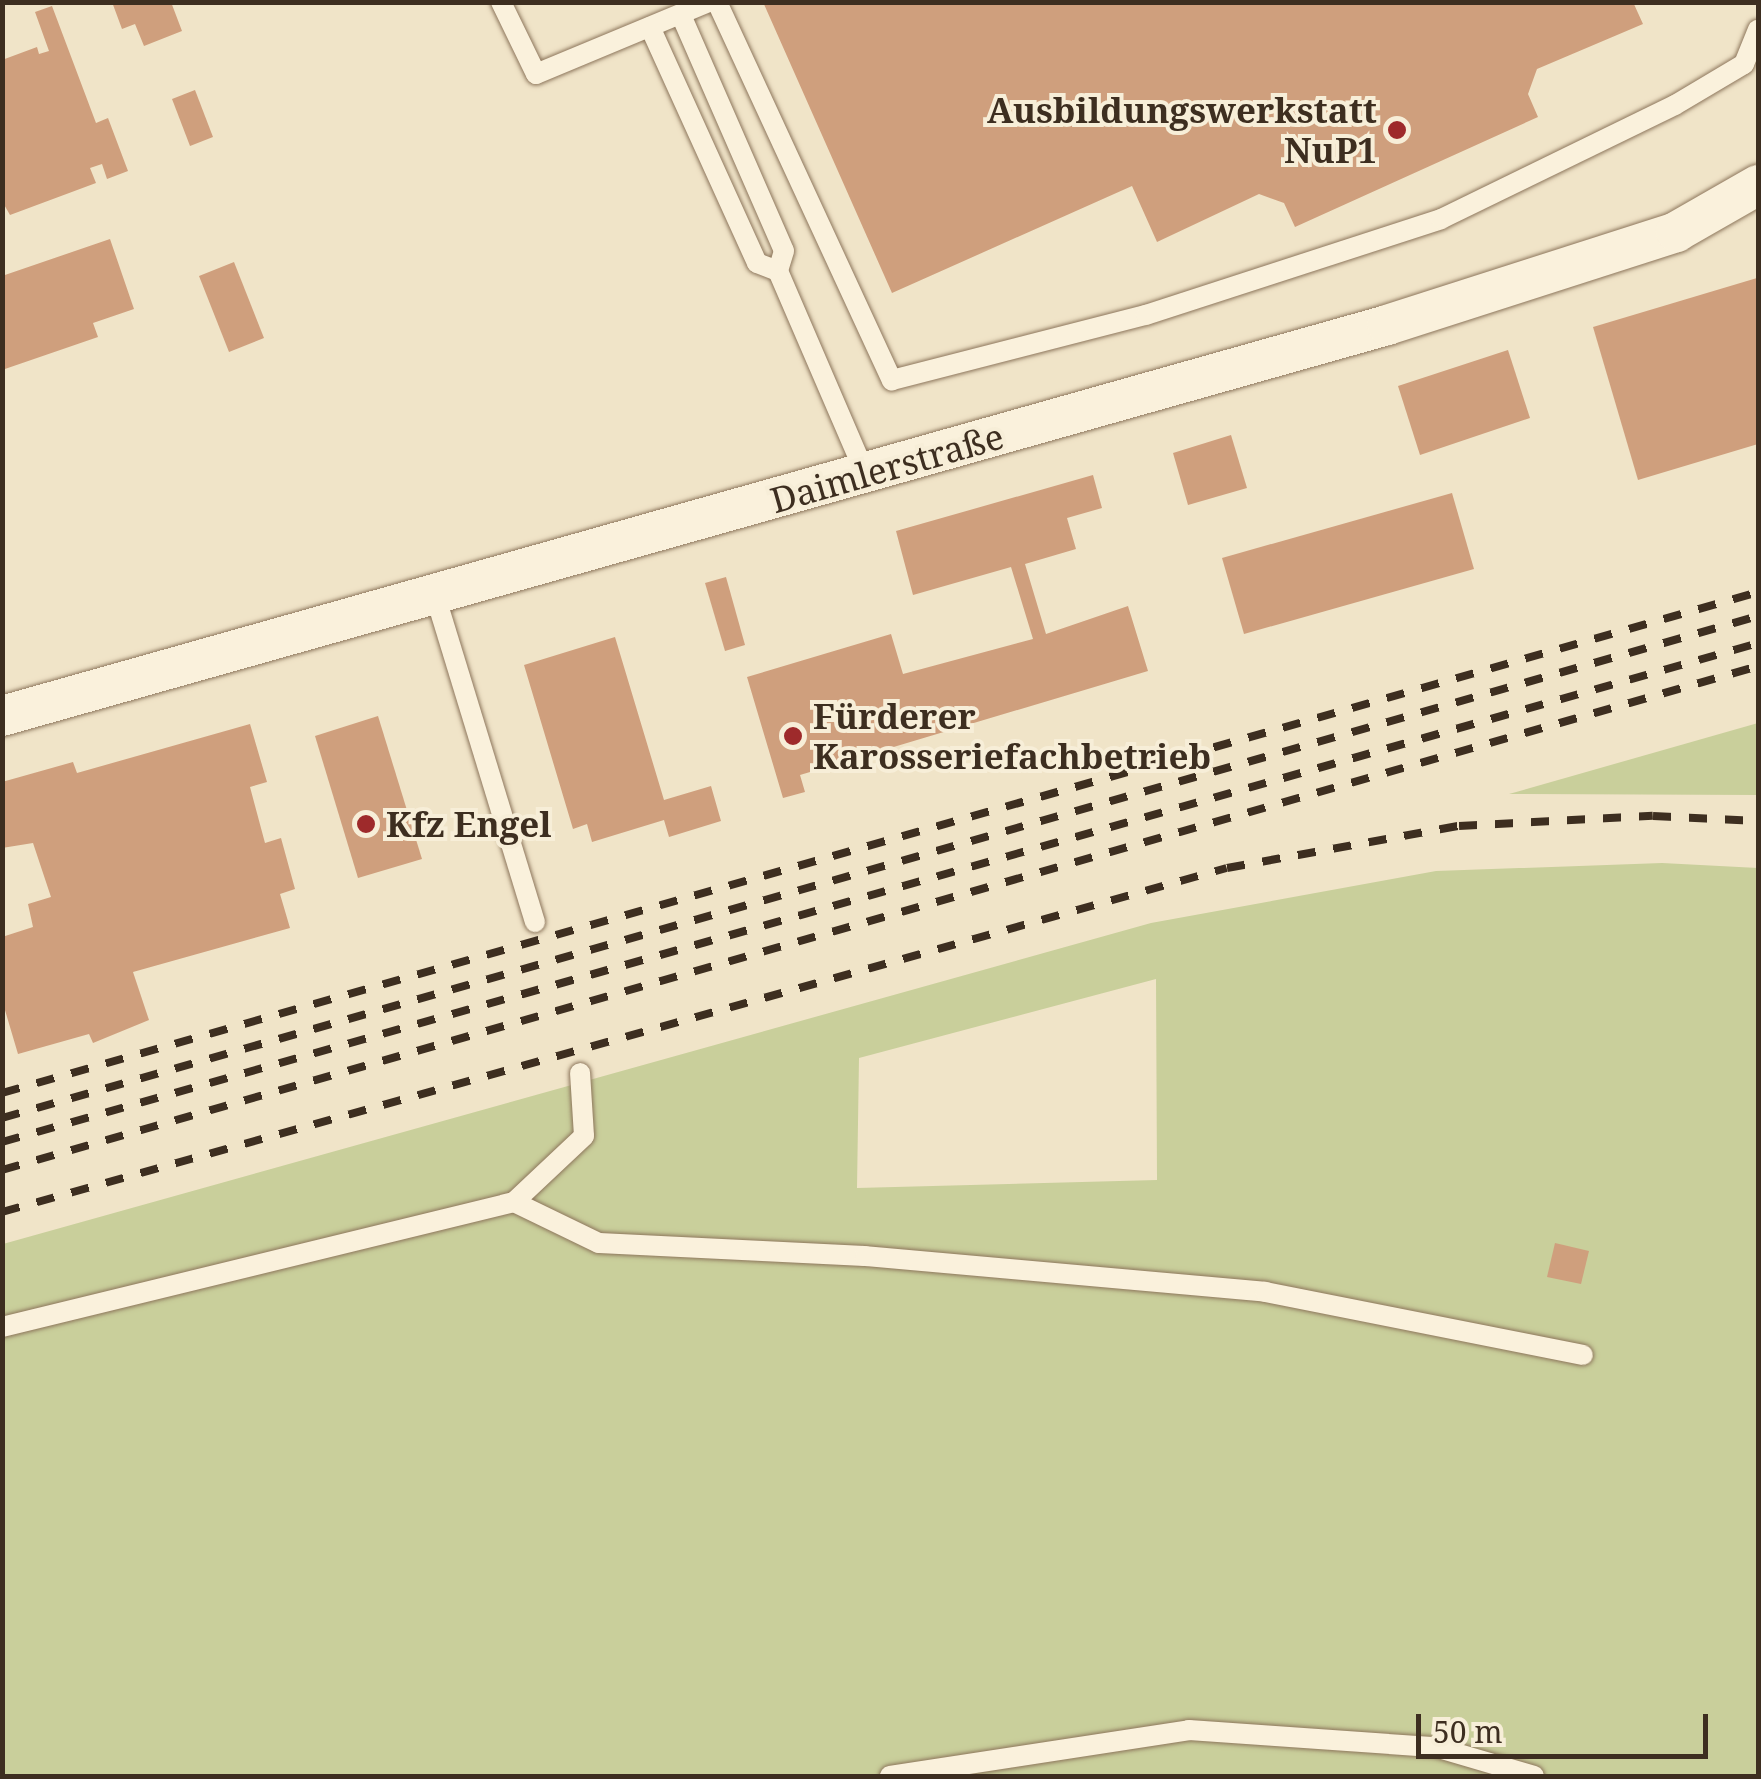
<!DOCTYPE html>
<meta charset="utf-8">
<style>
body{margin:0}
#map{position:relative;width:1761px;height:1779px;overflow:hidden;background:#f0e4c8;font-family:"Noto Serif",serif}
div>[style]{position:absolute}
.green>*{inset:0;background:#c9cf9b}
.building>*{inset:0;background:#cf9f7d}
.roads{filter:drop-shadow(0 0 2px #8d765c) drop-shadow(0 0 2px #8d765c)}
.service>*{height:20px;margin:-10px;padding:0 10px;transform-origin:10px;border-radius:10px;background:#faf1dc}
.minor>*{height:40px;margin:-20px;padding:0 20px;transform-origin:20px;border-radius:20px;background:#faf1dc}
.rail>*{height:8px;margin-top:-4px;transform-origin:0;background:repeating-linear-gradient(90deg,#3d2e20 0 18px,transparent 0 36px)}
.dots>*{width:28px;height:28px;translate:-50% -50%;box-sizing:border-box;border:5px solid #f7eed8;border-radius:50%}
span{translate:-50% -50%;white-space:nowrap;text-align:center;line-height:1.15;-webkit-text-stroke:8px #f7eed8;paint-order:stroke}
.poi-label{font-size:35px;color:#3d2e20;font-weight:700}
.right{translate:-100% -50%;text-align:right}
.left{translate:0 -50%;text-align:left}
.street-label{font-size:35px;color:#3d2e20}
.frame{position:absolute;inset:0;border:5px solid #3d2e20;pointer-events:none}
.scale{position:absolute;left:1416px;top:1714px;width:292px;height:45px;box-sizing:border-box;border:5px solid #3d2e20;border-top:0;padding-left:12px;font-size:30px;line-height:35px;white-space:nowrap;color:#3d2e20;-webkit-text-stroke:8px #f7eed8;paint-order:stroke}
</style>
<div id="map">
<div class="green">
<div style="clip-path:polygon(1758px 723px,1758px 795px,1509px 794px)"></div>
<div style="clip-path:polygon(evenodd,1662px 863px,1758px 868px,1758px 1776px,3px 1776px,3px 1244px,1151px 923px,1436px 871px,1662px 863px,1156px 979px,1157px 1180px,857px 1188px,859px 1058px,1156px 979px)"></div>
</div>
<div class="building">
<div style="clip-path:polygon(112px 2px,171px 2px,182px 31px,144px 46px,135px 24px,122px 29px)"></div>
<div style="clip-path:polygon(763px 2px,1633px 2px,1643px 24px,1537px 69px,1528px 94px,1538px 117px,1295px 227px,1284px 203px,1259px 194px,1157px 242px,1132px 186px,892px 293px)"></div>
<div style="clip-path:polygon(52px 6px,96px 123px,108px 118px,128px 171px,107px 179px,102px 164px,90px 168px,96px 183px,10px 215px,2px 201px,2px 60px,37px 47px,39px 54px,49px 51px,35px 12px)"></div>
<div style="clip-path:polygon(195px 90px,213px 137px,190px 146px,172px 99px)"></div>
<div style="clip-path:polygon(110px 239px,134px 309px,93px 323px,98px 337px,2px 370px,2px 276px)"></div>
<div style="clip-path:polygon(234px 262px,264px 338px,229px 352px,199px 276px)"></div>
<div style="clip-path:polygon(1757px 278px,1758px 444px,1638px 480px,1593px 327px)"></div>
<div style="clip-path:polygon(1508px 350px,1530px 418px,1420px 455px,1398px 386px)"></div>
<div style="clip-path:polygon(1231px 435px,1247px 488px,1188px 505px,1173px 453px)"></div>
<div style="clip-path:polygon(1093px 475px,1102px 508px,1067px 518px,1076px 549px,1025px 564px,1046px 634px,1128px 606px,1148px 671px,800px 775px,805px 792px,783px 798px,747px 677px,891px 634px,903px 674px,1033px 639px,1011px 567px,913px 595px,896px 531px)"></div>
<div style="clip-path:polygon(1452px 493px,1474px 569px,1244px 634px,1222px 558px)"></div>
<div style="clip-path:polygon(726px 577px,745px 645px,725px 651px,705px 583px)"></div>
<div style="clip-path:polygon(615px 637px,664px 800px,711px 786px,721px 821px,669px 837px,664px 820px,592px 842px,587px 824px,573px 829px,524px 665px)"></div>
<div style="clip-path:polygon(378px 716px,422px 859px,358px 878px,315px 736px)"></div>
<div style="clip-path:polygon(250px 724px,267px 782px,250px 787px,265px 843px,281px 838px,295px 889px,280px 894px,290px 928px,133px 972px,149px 1020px,93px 1043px,89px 1034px,18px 1054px,2px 1000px,2px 937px,33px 927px,28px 904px,51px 897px,33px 843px,2px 848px,2px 782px,73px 762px,77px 773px)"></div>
<div style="clip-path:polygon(1555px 1243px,1589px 1251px,1581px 1284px,1547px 1277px)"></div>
</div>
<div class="roads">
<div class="service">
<div style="left:501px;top:2px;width:80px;rotate:64.1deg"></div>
<div style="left:536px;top:74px;width:187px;rotate:-22.6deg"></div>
<div style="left:717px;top:2px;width:417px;rotate:65.2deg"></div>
<div style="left:892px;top:380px;width:262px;rotate:-14.4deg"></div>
<div style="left:1146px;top:315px;width:310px;rotate:-18deg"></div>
<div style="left:1441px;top:219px;width:260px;rotate:-26deg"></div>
<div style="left:1675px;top:105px;width:80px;rotate:-30.7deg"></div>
<div style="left:1744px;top:64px;width:37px;rotate:-68deg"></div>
<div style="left:681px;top:15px;width:257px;rotate:66.4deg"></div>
<div style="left:784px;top:251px;width:21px;rotate:107deg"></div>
<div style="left:778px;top:271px;width:222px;rotate:66.7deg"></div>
<div style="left:650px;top:27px;width:259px;rotate:65.6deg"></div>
<div style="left:757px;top:263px;width:22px;rotate:21deg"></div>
<div style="left:435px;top:595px;width:342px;rotate:73deg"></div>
<div style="left:514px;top:1202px;width:94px;rotate:25.8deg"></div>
<div style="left:599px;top:1243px;width:266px;rotate:2.8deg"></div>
<div style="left:865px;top:1256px;width:402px;rotate:5.1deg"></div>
<div style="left:1265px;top:1292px;width:324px;rotate:11.2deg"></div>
<div style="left:2px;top:1327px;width:527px;rotate:-13.72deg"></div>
<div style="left:514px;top:1202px;width:96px;rotate:-43.3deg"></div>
<div style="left:584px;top:1136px;width:63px;rotate:-93.6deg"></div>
<div style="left:890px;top:1776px;width:303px;rotate:-8.7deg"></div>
<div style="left:1189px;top:1730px;width:247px;rotate:4deg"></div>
<div style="left:1435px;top:1747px;width:103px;rotate:16.3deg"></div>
</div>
<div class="minor">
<div style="left:2px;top:716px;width:1439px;rotate:-15.76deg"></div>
<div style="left:1387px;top:325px;width:304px;rotate:-17.8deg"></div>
<div style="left:1676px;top:232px;width:95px;rotate:-29.8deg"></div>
</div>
</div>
<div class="rail">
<div style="left:2px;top:1093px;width:1826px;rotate:-15.92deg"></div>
<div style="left:2px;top:1118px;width:1826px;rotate:-15.95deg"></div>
<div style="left:2px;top:1142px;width:1826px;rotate:-15.86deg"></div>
<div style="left:2px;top:1170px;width:1827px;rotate:-16.01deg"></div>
<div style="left:2px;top:1212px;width:1272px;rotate:-15.69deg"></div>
<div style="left:1227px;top:868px;width:236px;rotate:-10.3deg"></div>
<div style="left:1459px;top:826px;width:194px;rotate:-3deg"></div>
<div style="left:1653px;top:816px;width:105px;rotate:2.7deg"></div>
</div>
<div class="dots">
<div style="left:1397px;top:130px;background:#9e2a2b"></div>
<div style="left:793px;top:736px;background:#9e2a2b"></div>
<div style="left:366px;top:824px;background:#9e2a2b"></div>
</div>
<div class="poi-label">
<span class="right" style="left:1377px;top:130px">Ausbildungswerkstatt<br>NuP1</span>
<span class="left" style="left:813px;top:736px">Fürderer<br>Karosseriefachbetrieb</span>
<span class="left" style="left:386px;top:824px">Kfz Engel</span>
</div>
<div class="street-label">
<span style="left:887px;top:468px;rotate:-16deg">Daimlerstraße</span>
</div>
<div class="frame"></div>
<div class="scale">50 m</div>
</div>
